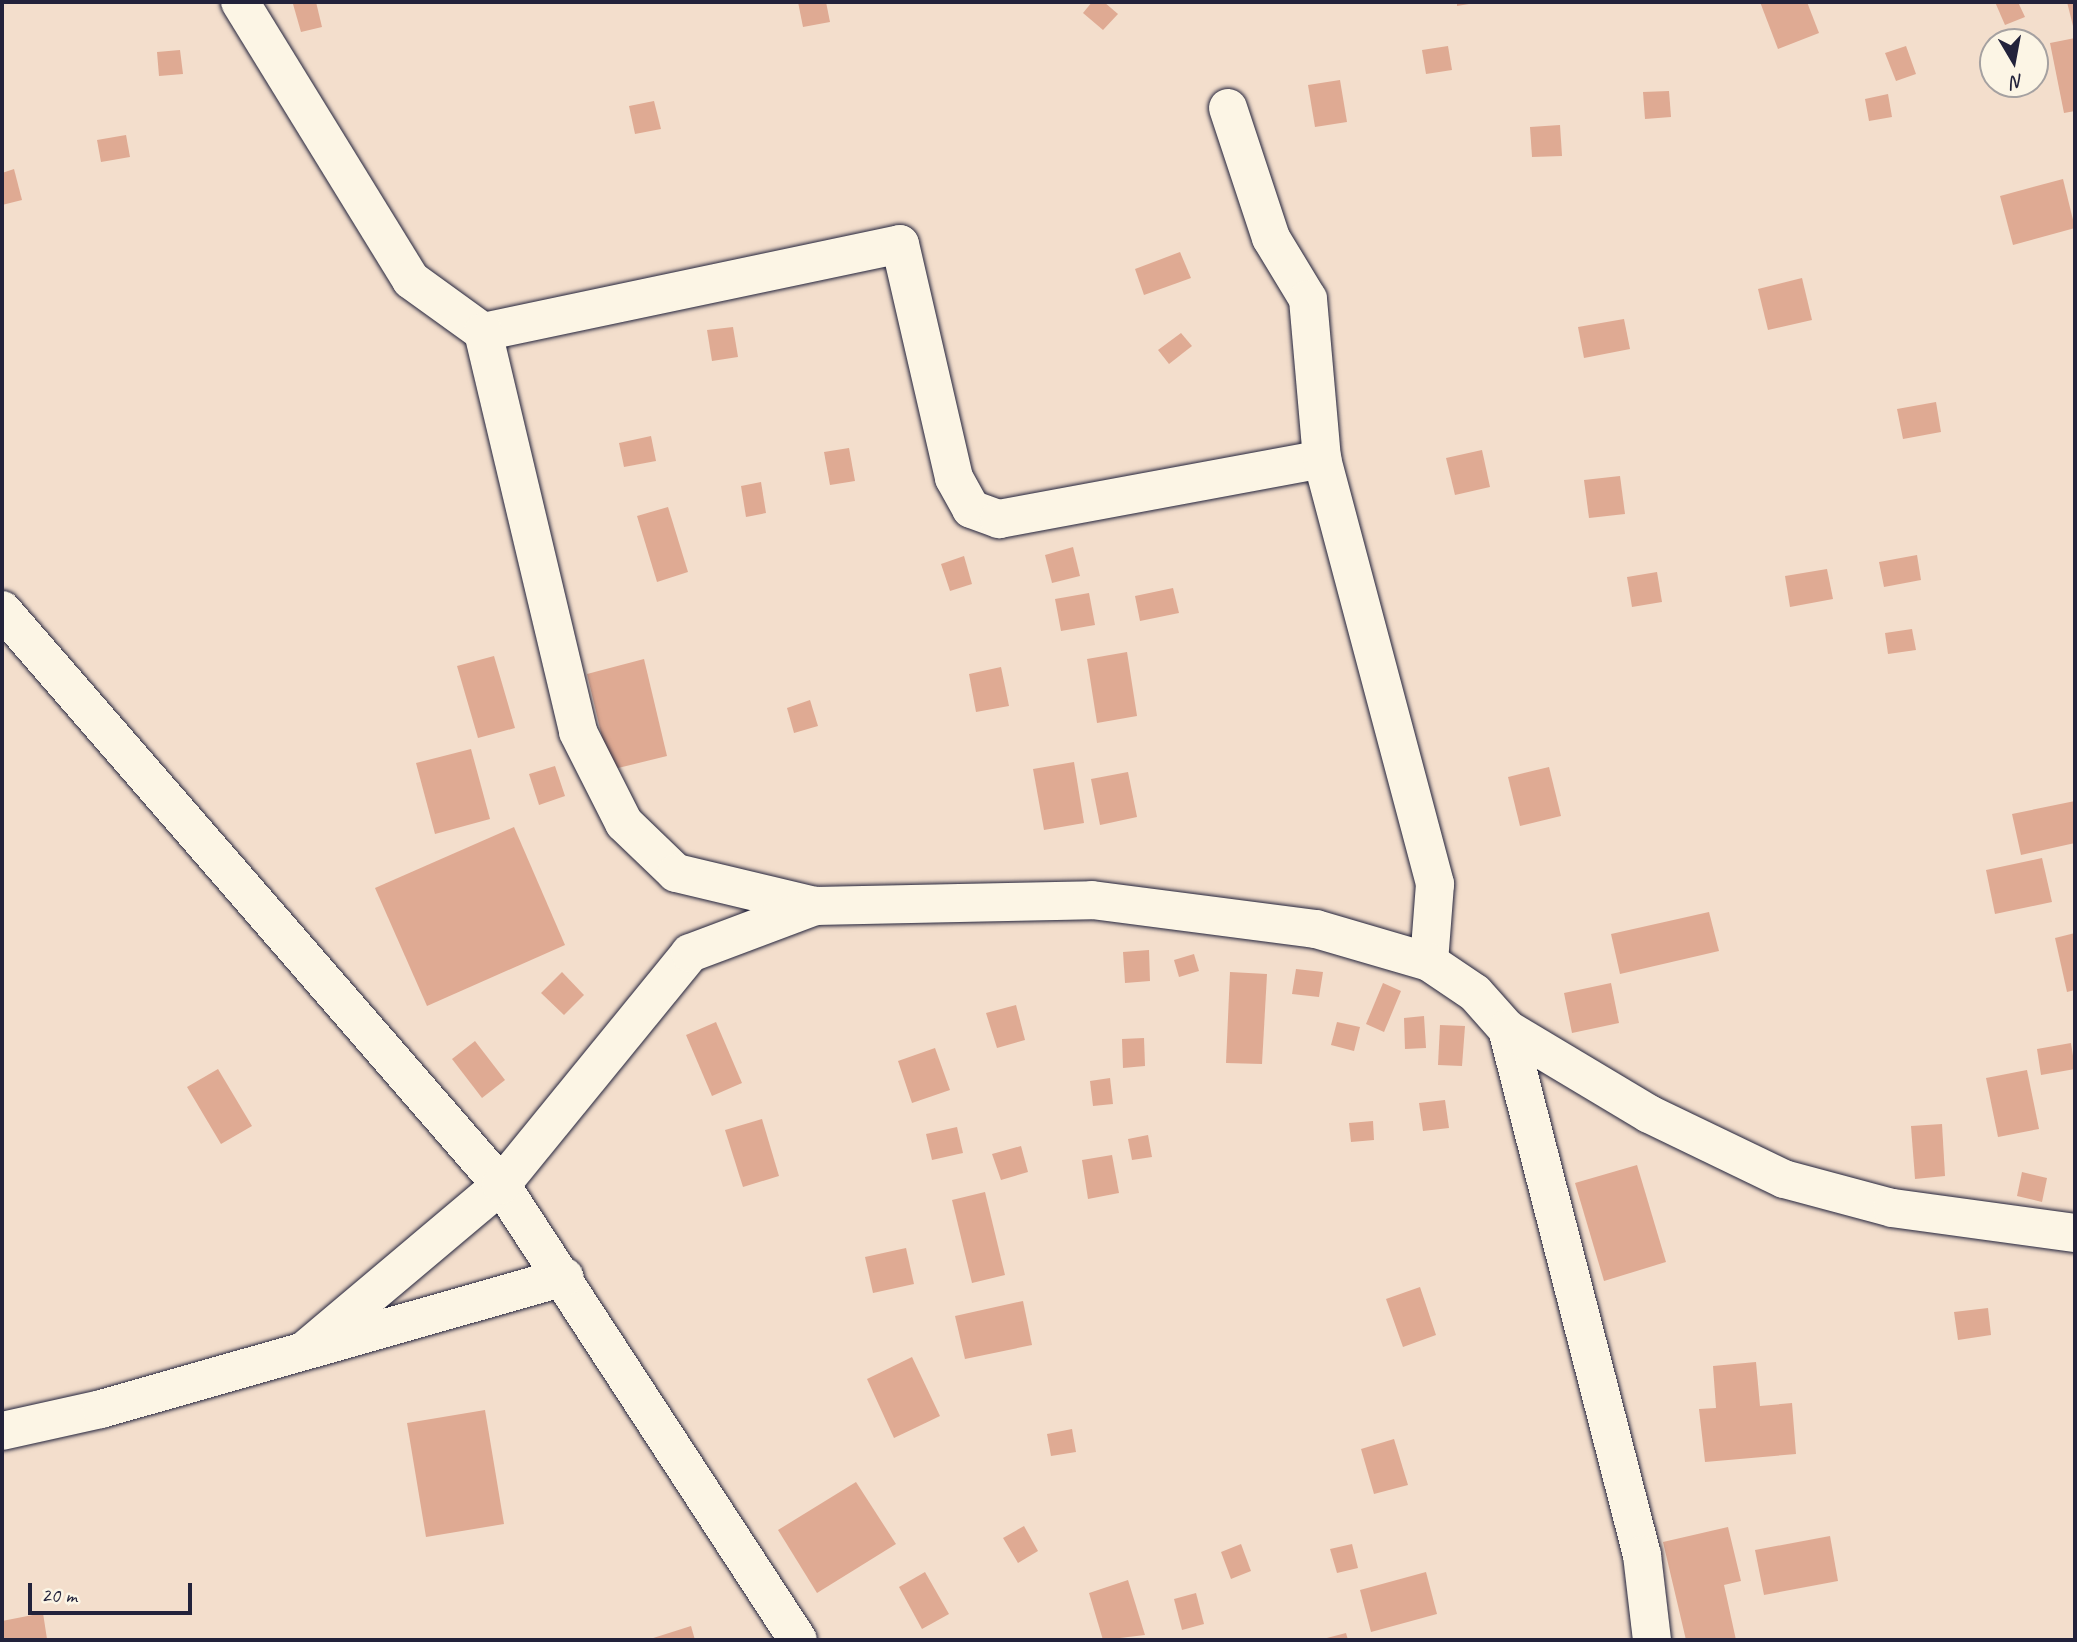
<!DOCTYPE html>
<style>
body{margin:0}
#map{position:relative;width:2077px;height:1642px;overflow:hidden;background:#f3decc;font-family:Caveat,sans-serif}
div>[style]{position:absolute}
.building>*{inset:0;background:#dfaa93}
.roads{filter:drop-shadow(0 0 2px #22223b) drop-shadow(0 0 2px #22223b)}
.minor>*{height:38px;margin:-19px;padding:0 19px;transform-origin:19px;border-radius:19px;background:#fcf5e5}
span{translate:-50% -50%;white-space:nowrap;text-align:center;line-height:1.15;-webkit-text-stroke:5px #fcf5e5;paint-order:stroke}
.frame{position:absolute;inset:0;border:4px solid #22223b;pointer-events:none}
.north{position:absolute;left:1979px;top:28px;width:70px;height:70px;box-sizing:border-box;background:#fcf5e5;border:2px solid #a5a1a1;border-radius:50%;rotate:170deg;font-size:19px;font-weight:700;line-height:28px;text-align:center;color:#22223b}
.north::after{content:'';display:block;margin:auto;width:24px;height:32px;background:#22223b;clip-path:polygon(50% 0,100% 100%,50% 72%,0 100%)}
.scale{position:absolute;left:28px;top:1583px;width:164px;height:32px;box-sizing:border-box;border:4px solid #22223b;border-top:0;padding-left:9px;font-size:21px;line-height:24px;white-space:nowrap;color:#22223b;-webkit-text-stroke:5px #fcf5e5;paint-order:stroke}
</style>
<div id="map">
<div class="building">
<div style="clip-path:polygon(316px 2px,322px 27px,301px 32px,293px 4px)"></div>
<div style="clip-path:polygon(798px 2px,826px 2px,830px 22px,803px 27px)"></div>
<div style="clip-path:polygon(1092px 2px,1104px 2px,1118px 14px,1103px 30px,1083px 13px)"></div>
<div style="clip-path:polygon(1457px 2px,1474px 2px,1475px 3px,1457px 6px)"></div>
<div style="clip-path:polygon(1760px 2px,1807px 2px,1819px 33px,1778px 49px)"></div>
<div style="clip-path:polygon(1995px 2px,2018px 2px,2025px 17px,2005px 25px)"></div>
<div style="clip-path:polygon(2067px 2px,2075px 2px,2075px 29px,2074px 30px)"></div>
<div style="clip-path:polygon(2075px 38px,2075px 111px,2064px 113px,2050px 43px)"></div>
<div style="clip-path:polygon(1448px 46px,1452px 70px,1426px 74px,1422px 50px)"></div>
<div style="clip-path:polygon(1906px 46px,1916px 74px,1896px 81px,1885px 53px)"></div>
<div style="clip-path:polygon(180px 50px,183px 74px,159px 76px,157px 52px)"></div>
<div style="clip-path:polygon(1340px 80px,1347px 122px,1315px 127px,1308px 85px)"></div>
<div style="clip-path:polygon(1669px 91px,1671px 117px,1645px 119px,1643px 92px)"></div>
<div style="clip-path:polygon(1888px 94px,1892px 117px,1869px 121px,1865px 99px)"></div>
<div style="clip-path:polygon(654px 101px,661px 129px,635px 134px,629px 106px)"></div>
<div style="clip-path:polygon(1560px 125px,1562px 156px,1532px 157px,1530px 127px)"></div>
<div style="clip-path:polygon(126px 135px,130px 157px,101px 162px,97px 140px)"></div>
<div style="clip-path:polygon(14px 169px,22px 200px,2px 205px,2px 173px)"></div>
<div style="clip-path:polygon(2063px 179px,2075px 228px,2013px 245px,2000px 196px)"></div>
<div style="clip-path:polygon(1180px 252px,1191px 278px,1144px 295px,1135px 269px)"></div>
<div style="clip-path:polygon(1802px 278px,1812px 320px,1768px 330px,1758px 289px)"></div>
<div style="clip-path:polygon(1624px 319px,1630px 349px,1584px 358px,1578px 327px)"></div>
<div style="clip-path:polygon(733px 327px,738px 357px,712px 361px,707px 330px)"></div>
<div style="clip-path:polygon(1181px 333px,1192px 346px,1169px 364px,1158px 350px)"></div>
<div style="clip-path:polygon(1936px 402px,1941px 432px,1903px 439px,1897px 409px)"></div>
<div style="clip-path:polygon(651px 436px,656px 461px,624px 467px,619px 443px)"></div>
<div style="clip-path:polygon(849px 448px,855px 481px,830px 485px,824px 452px)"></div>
<div style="clip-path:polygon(1482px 450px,1490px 487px,1455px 495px,1446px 458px)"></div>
<div style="clip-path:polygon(1620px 476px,1625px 514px,1589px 518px,1584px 480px)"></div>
<div style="clip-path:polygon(761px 482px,766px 513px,746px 517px,741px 486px)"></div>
<div style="clip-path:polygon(668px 507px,688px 572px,657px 582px,637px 516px)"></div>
<div style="clip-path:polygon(1073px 547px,1080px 576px,1052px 583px,1045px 555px)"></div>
<div style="clip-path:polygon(1917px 555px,1921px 580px,1884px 587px,1879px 562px)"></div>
<div style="clip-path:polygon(964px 556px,972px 584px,950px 591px,941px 564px)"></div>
<div style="clip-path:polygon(1827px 569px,1833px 599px,1790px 607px,1785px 576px)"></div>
<div style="clip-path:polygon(1657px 572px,1662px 602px,1632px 607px,1627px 577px)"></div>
<div style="clip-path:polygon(1173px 588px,1179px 613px,1140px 621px,1135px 596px)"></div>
<div style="clip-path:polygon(1089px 593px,1095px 625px,1061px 631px,1055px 599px)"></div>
<div style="clip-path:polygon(1912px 629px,1916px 650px,1888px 654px,1885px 633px)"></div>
<div style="clip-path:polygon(1127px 652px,1137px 716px,1097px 723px,1087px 659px)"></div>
<div style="clip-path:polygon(494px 656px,515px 728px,478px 738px,457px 666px)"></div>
<div style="clip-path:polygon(644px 659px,667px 756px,610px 770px,587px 674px)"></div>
<div style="clip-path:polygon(1001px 667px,1009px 706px,976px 712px,969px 674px)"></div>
<div style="clip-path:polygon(810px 700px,818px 726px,794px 733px,787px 708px)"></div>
<div style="clip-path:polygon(471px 749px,490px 819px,435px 834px,416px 763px)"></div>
<div style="clip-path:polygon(1074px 762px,1084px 823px,1044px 830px,1033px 769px)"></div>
<div style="clip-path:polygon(555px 766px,565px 796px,539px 805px,529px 774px)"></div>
<div style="clip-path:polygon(1549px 767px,1561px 816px,1520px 826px,1508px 777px)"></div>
<div style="clip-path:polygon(1128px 772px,1137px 817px,1100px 825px,1091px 779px)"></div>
<div style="clip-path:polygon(2075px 801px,2075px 843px,2021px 855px,2012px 814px)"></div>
<div style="clip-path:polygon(514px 827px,565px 945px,427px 1006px,375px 888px)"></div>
<div style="clip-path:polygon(2042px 858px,2052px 902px,1995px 914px,1986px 870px)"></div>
<div style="clip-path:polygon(1709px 912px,1719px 951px,1620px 974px,1611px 934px)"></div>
<div style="clip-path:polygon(2075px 933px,2075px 990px,2067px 992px,2055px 938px)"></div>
<div style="clip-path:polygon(1149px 950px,1150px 981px,1125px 983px,1123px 952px)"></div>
<div style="clip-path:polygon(1194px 954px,1199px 971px,1179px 977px,1174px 960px)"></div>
<div style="clip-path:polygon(1296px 969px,1323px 972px,1319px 997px,1292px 994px)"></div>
<div style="clip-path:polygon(562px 972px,584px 995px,564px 1015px,541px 993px)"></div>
<div style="clip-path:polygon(1230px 972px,1267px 974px,1262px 1064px,1226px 1063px)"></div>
<div style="clip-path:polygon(1383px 983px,1401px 991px,1384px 1032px,1366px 1024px)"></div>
<div style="clip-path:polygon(1611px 983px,1619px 1023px,1572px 1033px,1564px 993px)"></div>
<div style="clip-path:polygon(1016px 1005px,1025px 1040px,997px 1048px,986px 1013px)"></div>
<div style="clip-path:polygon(1424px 1016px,1426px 1048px,1405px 1049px,1404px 1018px)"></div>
<div style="clip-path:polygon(716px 1022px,742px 1083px,712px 1096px,686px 1035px)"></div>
<div style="clip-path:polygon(1337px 1022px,1360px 1027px,1354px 1051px,1331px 1045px)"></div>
<div style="clip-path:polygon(1440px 1025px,1465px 1026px,1462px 1066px,1438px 1065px)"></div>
<div style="clip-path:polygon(1144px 1038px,1145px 1066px,1123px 1068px,1122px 1039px)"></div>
<div style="clip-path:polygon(475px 1041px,505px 1080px,482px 1098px,452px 1059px)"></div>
<div style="clip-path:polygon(2071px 1043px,2075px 1069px,2041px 1075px,2037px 1049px)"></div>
<div style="clip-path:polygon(935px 1048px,950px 1090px,912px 1103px,898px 1061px)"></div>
<div style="clip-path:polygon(218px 1069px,252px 1126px,221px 1144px,187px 1087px)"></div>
<div style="clip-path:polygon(2027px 1070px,2039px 1129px,1998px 1137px,1986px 1078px)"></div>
<div style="clip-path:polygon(1110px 1078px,1113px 1104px,1093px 1106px,1090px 1081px)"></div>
<div style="clip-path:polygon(1445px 1100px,1449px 1128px,1423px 1131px,1419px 1103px)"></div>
<div style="clip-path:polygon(762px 1119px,779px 1176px,743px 1187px,725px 1130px)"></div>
<div style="clip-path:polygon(1373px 1121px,1374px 1140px,1351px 1142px,1349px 1123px)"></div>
<div style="clip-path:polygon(1942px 1124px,1945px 1176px,1915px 1179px,1911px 1126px)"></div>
<div style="clip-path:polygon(957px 1127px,963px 1153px,932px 1160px,926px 1134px)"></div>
<div style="clip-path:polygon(1148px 1135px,1152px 1157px,1132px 1160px,1128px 1139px)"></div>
<div style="clip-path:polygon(1021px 1146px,1028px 1172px,1001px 1180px,992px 1154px)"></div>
<div style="clip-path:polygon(1112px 1155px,1119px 1193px,1088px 1199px,1082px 1160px)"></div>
<div style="clip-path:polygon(1637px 1165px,1666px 1262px,1604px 1281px,1575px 1183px)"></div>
<div style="clip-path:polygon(2022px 1172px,2047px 1178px,2042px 1202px,2017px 1196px)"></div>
<div style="clip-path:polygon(985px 1192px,1005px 1275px,972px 1283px,952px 1200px)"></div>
<div style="clip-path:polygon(906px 1248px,914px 1284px,873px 1293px,865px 1257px)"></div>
<div style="clip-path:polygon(1420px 1287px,1436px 1335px,1403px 1347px,1386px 1299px)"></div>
<div style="clip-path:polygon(1023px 1301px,1032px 1345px,965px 1359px,955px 1316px)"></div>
<div style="clip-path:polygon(1988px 1308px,1991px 1335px,1958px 1340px,1954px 1312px)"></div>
<div style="clip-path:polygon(912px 1357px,940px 1416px,894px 1438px,867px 1379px)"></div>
<div style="clip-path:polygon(1756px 1362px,1760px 1406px,1792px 1403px,1796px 1454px,1705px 1462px,1699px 1409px,1716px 1408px,1713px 1366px)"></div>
<div style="clip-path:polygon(485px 1410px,504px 1524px,426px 1537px,407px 1423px)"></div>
<div style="clip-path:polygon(1072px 1429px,1076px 1452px,1051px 1456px,1047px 1434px)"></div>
<div style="clip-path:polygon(1394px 1439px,1408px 1485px,1374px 1494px,1361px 1449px)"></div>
<div style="clip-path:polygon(856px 1482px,896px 1544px,817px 1593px,778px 1530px)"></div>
<div style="clip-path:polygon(1024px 1526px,1038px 1551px,1018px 1563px,1003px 1538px)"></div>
<div style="clip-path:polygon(1728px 1527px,1741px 1581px,1724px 1585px,1736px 1640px,1686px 1640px,1663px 1542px)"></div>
<div style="clip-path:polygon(1830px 1536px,1838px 1581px,1764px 1595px,1755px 1550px)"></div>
<div style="clip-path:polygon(1241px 1544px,1251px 1571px,1231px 1579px,1221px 1552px)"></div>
<div style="clip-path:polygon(1352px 1544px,1358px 1568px,1337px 1573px,1330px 1549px)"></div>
<div style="clip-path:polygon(925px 1572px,949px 1614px,922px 1629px,899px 1587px)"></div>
<div style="clip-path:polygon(1426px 1572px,1437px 1614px,1371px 1632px,1360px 1590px)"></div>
<div style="clip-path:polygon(1128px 1580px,1145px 1635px,1103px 1640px,1089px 1593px)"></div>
<div style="clip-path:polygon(1196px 1593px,1204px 1624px,1182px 1630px,1174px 1599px)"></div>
<div style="clip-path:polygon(43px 1613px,47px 1639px,2px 1640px,2px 1621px)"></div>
<div style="clip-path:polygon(691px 1626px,695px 1640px,647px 1640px)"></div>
<div style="clip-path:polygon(1346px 1633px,1348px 1640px,1323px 1640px,1323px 1639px)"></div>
</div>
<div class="roads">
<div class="minor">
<div style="left:240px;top:2px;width:326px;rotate:58.4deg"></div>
<div style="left:411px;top:280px;width:89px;rotate:35.8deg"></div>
<div style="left:483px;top:332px;width:426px;rotate:-11.9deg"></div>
<div style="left:900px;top:244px;width:240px;rotate:77deg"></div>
<div style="left:954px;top:478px;width:35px;rotate:61deg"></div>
<div style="left:971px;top:509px;width:30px;rotate:20deg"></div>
<div style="left:999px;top:519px;width:329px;rotate:-10.5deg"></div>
<div style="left:1228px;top:108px;width:137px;rotate:71.7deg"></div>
<div style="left:1271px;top:238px;width:71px;rotate:58.8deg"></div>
<div style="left:1308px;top:299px;width:161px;rotate:85deg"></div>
<div style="left:1322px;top:459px;width:440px;rotate:75.1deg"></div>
<div style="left:1435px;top:884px;width:78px;rotate:94.4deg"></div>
<div style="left:483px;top:332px;width:411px;rotate:76.6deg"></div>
<div style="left:578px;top:732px;width:102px;rotate:63.2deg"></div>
<div style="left:624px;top:823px;width:72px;rotate:43.9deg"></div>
<div style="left:676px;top:873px;width:143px;rotate:13.4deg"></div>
<div style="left:2px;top:610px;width:761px;rotate:49.05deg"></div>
<div style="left:501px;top:1185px;width:543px;rotate:56.87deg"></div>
<div style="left:1507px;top:1029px;width:543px;rotate:75.61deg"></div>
<div style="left:1642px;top:1555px;width:86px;rotate:83.3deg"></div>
<div style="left:305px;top:1350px;width:256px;rotate:-40.1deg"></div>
<div style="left:501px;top:1185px;width:299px;rotate:-50.8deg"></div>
<div style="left:690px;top:953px;width:134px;rotate:-20.6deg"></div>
<div style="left:815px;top:906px;width:277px;rotate:-1.2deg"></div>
<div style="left:1092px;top:900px;width:226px;rotate:7.4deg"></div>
<div style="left:1316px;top:929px;width:118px;rotate:16.3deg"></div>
<div style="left:1429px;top:962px;width:55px;rotate:34deg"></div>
<div style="left:1475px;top:993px;width:48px;rotate:48.4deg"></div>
<div style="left:1507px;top:1029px;width:165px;rotate:30.9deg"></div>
<div style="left:1649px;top:1114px;width:150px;rotate:25.7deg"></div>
<div style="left:1784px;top:1179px;width:112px;rotate:15deg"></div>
<div style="left:1892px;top:1208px;width:185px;rotate:7.8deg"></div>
<div style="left:2px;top:1431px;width:101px;rotate:-12.5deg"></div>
<div style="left:101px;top:1409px;width:482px;rotate:-15.9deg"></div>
</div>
</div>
<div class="frame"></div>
<div class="north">N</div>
<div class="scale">20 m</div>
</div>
